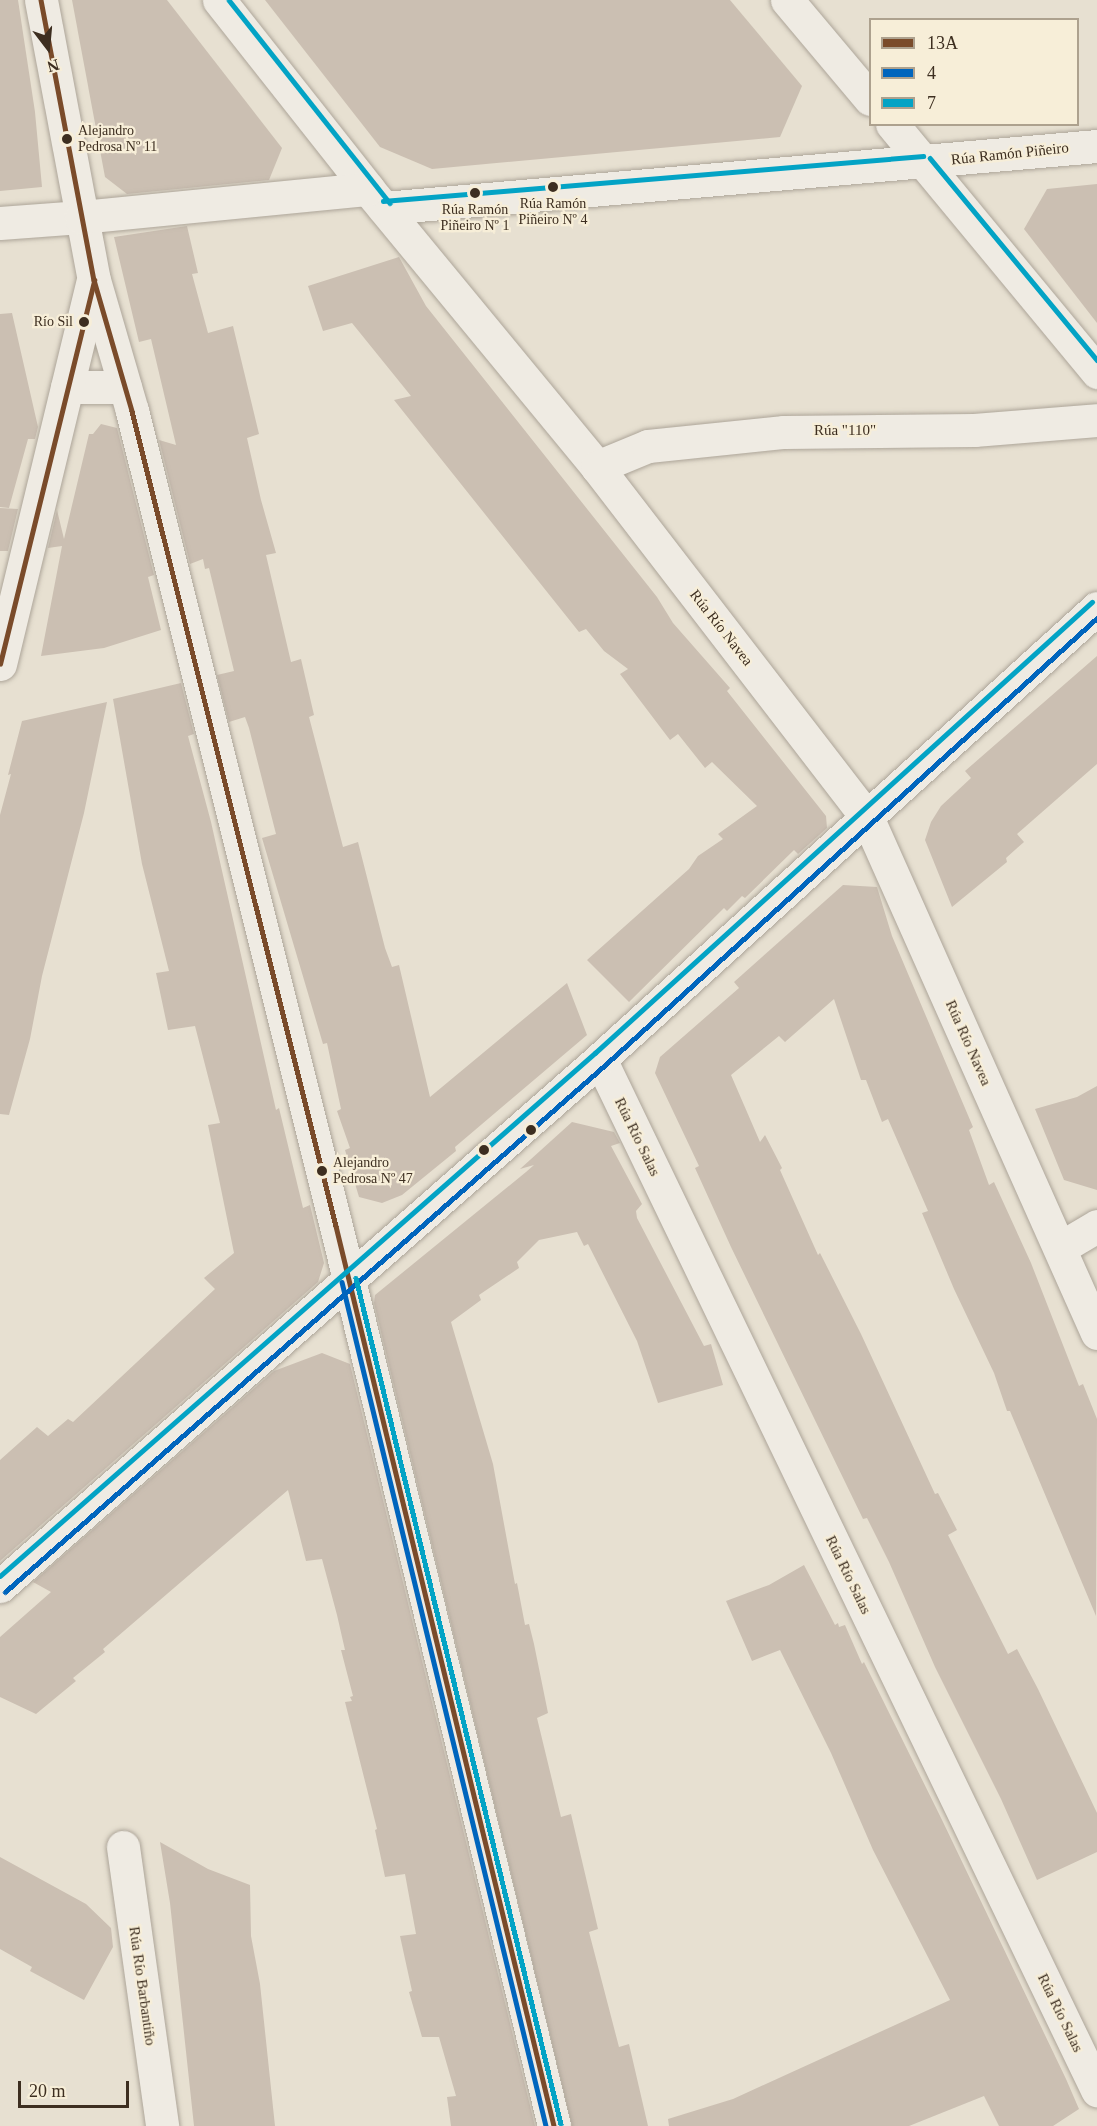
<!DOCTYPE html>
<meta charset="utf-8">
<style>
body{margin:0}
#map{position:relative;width:1097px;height:2126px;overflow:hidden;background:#e7e0d1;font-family:Georgia,serif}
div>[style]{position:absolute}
.building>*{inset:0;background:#cbbfb2}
.roads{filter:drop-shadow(0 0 2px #ada599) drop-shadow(0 0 2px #ada599)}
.minor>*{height:33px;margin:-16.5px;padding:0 16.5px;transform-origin:16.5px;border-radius:16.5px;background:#efebe3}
.bus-1>*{height:4.5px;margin:-2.25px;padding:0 2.25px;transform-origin:2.25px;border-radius:2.25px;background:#7a4b2a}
.bus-2>*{height:4.5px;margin:-2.25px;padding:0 2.25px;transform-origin:2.25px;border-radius:2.25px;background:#0065bd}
.bus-3>*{height:4.5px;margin:-2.25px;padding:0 2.25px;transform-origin:2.25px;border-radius:2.25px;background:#03a3c5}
.dots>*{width:16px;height:16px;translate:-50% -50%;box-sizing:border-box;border:3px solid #f7eed8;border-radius:50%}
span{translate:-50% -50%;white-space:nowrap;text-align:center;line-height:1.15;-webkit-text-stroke:4.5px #f7eed8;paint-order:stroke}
.bus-label{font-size:14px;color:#3d2e20}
.left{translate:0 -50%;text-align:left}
.right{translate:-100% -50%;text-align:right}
.street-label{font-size:15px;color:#3d2e20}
.legend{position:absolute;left:869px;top:18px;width:210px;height:108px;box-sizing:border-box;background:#f7eed8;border:2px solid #ada18e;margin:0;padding:8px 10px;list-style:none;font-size:18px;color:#3d2e20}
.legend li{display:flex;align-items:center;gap:12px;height:30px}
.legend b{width:30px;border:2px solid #ada18e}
.north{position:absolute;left:18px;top:18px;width:60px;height:60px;-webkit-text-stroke:4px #f7eed8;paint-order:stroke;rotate:164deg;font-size:16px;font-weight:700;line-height:24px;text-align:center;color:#3d2e20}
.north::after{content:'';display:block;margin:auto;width:21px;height:27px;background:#3d2e20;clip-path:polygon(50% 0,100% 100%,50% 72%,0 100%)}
.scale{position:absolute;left:18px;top:2081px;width:111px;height:27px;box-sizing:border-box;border:3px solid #3d2e20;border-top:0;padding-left:8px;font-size:18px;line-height:21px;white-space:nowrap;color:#3d2e20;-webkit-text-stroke:4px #f7eed8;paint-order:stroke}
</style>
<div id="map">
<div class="building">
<div style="clip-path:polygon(0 0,18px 0,35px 112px,42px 187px,0 191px)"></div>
<div style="clip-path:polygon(72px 0,167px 0,282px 148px,269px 180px,127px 194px,105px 177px)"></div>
<div style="clip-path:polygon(265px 0,730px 0,802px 86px,780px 137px,432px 169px,380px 147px)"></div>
<div style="clip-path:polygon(1097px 184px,1097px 323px,1024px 229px,1047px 189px)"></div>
<div style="clip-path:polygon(187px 226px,198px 273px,192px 274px,208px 333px,233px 326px,259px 434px,247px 438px,261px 500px,276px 553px,266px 555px,291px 662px,301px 659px,314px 715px,309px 717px,343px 847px,358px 842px,385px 948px,392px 967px,399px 965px,430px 1097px,567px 983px,587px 1035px,455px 1147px,456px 1151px,402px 1195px,382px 1203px,359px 1197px,345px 1150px,350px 1148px,337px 1111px,341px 1109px,327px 1043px,323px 1044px,262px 838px,276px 834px,249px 728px,245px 717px,229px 722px,217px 675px,234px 671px,209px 568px,205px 569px,203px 559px,190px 564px,159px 440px,176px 445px,151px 339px,139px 342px,114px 237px)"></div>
<div style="clip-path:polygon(399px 257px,426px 306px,657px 597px,673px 623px,730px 688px,727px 691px,826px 816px,827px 828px,798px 854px,794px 850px,745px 898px,742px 896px,727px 911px,724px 908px,629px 1002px,587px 960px,689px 869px,698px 856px,723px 839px,718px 834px,757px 806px,712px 762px,705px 768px,678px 734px,670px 740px,620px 674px,628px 669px,604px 651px,586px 629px,579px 632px,394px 400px,411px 396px,352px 323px,323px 331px,308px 286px)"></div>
<div style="clip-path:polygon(12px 313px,38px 427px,35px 439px,28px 439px,9px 508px,0 507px,0 314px)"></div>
<div style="clip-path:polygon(101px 424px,117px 428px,154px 575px,148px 577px,161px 630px,104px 648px,41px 656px,62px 546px,48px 548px,57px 510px,64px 539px,89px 434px,93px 434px)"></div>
<div style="clip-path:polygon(0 508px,18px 509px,8px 551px,0 551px)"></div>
<div style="clip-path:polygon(1097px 656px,1097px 764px,1017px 834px,1024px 842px,1006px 858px,1007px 862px,952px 907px,925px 840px,931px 822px,941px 806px,971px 778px,965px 771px)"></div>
<div style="clip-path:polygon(181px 683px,194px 734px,188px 736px,211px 822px,276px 1110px,279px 1108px,303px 1208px,310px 1205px,324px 1263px,318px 1282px,0 1561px,0 1460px,37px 1427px,48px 1436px,68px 1419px,73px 1422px,215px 1289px,204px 1278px,234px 1253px,208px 1125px,220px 1123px,195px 1026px,168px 1030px,156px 973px,169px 971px,142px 864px,113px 699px)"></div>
<div style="clip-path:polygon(107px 702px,84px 813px,42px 976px,30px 1039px,9px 1115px,0 1114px,0 815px,11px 774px,8px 775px,22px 721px)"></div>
<div style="clip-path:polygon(843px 885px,877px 887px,892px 936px,973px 1127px,969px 1130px,989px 1185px,994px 1182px,1031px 1263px,1079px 1386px,1083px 1384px,1097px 1419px,1096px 1616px,1010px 1411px,1007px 1411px,994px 1373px,954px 1289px,922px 1213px,928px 1211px,888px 1119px,882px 1122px,866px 1080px,861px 1080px,834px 999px,785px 1042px,779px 1036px,731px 1075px,760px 1142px,765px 1135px,782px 1168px,780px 1170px,818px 1255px,820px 1253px,861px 1334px,935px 1494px,938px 1493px,957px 1530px,948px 1535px,1008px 1654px,1017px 1649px,1038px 1689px,1097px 1813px,1097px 1852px,1037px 1880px,1001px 1799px,935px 1667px,889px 1562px,867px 1518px,863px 1519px,731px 1247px,695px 1168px,699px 1166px,655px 1073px,660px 1057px,739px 988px,734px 982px)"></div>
<div style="clip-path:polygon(1097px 1086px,1097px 1190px,1064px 1180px,1035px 1109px,1077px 1097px)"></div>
<div style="clip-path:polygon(572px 1122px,614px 1132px,620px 1143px,611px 1146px,642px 1204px,636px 1211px,637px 1218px,704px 1346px,711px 1344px,723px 1385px,658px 1403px,637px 1341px,588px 1244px,584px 1246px,577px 1232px,539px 1240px,517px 1262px,519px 1268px,479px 1295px,481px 1300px,451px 1322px,493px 1464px,515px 1584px,517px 1583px,525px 1625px,529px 1624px,534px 1644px,548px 1713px,537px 1718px,561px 1817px,571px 1814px,598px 1929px,589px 1932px,619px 2047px,629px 2044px,648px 2126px,572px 2126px,374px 1303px,375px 1295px,526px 1172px,534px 1165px,520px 1169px)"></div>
<div style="clip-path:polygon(322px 1353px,350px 1364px,535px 2126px,451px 2126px,447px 2097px,456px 2096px,439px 2037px,422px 2037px,409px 1992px,412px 1991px,400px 1936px,416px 1934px,405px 1874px,385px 1877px,375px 1830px,377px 1829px,345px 1702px,352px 1701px,350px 1697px,353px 1696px,341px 1650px,345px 1650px,337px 1615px,322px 1559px,306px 1561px,288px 1490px,103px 1649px,105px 1652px,73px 1678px,76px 1681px,36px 1714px,0 1697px,0 1637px,51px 1592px,33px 1582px,274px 1371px)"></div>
<div style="clip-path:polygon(804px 1565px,835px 1625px,838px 1623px,839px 1627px,845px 1625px,862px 1664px,864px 1662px,943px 1822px,1066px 2079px,1079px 2109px,1053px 2126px,999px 2126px,984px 2096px,909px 2126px,669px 2126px,668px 2119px,733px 2099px,950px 2000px,873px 1850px,831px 1753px,780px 1650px,752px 1661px,726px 1601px,769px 1585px)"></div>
<div style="clip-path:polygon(160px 1842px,208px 1869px,250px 1885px,251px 1936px,260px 1984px,275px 2126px,194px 2126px,170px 1903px)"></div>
<div style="clip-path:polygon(0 1857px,86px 1904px,111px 1928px,113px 1947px,84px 2000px,30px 1971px,32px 1967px,0 1949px)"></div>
</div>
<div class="roads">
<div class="minor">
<div style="left:41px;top:0;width:285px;rotate:79.3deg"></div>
<div style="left:94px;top:280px;width:136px;rotate:73.8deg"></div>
<div style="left:132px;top:411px;width:840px;rotate:75.95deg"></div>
<div style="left:336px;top:1226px;width:926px;rotate:76.38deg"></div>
<div style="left:219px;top:0;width:241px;rotate:51.7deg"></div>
<div style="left:368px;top:189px;width:360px;rotate:50.5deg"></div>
<div style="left:597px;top:467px;width:442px;rotate:52.4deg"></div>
<div style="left:867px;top:817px;width:565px;rotate:65.98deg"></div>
<div style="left:787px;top:0;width:129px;rotate:50deg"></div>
<div style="left:892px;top:124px;width:322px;rotate:50.4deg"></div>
<div style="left:384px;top:208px;width:716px;rotate:-4.97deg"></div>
<div style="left:0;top:223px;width:81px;rotate:-4.2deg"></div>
<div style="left:81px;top:217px;width:288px;rotate:-5.6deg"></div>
<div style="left:67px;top:387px;width:58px"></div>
<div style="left:597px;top:467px;width:55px;rotate:-22.4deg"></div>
<div style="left:648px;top:446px;width:137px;rotate:-5.9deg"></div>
<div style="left:784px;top:432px;width:190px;rotate:-0.6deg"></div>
<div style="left:974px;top:430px;width:123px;rotate:-4.6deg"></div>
<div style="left:0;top:664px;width:394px;rotate:-76.4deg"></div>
<div style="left:600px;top:1059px;width:1145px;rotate:64.26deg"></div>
<div style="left:1060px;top:1248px;width:43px;rotate:-30.7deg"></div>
<div style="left:0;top:1586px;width:799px;rotate:-41.29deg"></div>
<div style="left:600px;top:1059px;width:671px;rotate:-42.22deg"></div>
<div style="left:123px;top:1847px;width:282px;rotate:82deg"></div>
</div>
</div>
<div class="bus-1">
<div style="left:41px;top:0;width:285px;rotate:79.3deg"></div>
<div style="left:94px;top:280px;width:136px;rotate:73.8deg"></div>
<div style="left:132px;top:411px;width:840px;rotate:75.95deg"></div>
<div style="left:336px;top:1226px;width:926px;rotate:76.38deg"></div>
<div style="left:0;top:664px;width:395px;rotate:-76.2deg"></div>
</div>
<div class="bus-2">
<div style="left:342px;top:1282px;width:868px;rotate:76.41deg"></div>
<div style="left:5px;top:1592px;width:799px;rotate:-41.29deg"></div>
<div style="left:605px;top:1065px;width:665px;rotate:-42.26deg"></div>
</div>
<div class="bus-3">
<div style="left:229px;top:0;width:259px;rotate:51.6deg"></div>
<div style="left:930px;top:158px;width:262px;rotate:50.4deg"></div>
<div style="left:383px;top:201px;width:542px;rotate:-4.76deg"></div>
<div style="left:356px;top:1278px;width:870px;rotate:76.38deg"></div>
<div style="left:0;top:1576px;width:792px;rotate:-41.32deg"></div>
<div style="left:595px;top:1053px;width:671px;rotate:-42.22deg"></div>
</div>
<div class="dots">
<div style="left:67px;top:139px;background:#3d2e20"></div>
<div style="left:553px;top:187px;background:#3d2e20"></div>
<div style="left:475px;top:193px;background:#3d2e20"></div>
<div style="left:84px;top:322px;background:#3d2e20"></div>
<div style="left:531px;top:1130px;background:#3d2e20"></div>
<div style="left:484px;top:1150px;background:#3d2e20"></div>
<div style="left:322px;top:1171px;background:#3d2e20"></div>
</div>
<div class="bus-label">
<span class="left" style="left:78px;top:139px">Alejandro<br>Pedrosa Nº 11</span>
<span style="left:553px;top:212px">Rúa Ramón<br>Piñeiro Nº 4</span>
<span style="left:475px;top:218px">Rúa Ramón<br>Piñeiro Nº 1</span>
<span class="right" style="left:73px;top:322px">Río Sil</span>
<span class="left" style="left:333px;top:1171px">Alejandro<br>Pedrosa Nº 47</span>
</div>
<div class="street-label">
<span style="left:1010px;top:154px;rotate:-6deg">Rúa Ramón Piñeiro</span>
<span style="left:845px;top:431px">Rúa "110"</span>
<span style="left:721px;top:628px;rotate:52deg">Rúa Río Navea</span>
<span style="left:968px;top:1043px;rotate:66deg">Rúa Río Navea</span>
<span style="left:637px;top:1137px;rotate:64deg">Rúa Río Salas</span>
<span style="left:848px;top:1575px;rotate:64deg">Rúa Río Salas</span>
<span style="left:142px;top:1986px;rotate:82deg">Rúa Río Barbantiño</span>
<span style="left:1060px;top:2013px;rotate:64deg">Rúa Río Salas</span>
</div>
<ul class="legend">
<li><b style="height:8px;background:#7a4b2a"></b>13A</li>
<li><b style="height:8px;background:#0065bd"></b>4</li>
<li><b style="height:8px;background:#03a3c5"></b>7</li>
</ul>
<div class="north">N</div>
<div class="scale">20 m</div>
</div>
